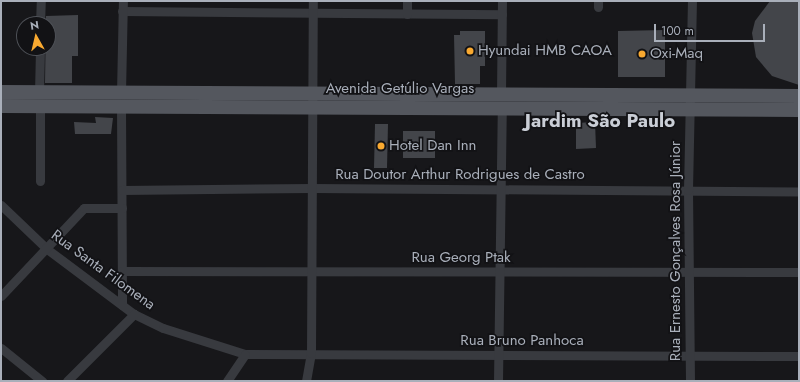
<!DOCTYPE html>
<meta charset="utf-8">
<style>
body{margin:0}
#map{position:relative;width:800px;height:382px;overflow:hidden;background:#17171a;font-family:Jost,sans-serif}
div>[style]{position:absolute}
.building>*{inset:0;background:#43454a}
.street>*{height:9px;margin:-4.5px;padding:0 4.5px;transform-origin:4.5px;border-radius:4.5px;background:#383a3f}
.primary>*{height:14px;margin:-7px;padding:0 7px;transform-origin:7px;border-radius:7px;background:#54575e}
.dots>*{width:11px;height:11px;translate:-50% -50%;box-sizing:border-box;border:2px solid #121215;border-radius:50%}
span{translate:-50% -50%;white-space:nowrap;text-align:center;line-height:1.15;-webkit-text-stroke:3.5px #121215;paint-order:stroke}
.poi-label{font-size:15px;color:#a9afba}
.left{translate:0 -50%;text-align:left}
.street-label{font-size:15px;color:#a9afba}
.district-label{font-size:19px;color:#caced6;font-weight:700}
.frame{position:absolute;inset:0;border:2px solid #a9afba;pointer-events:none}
.north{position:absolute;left:16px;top:16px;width:40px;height:40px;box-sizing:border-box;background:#121215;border:1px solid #4e5157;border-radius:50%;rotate:352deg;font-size:11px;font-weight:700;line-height:16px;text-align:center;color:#a9afba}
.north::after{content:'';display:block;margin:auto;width:14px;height:18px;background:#f9a930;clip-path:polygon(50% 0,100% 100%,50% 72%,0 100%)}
.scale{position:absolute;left:654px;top:24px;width:111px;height:18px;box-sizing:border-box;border:2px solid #a9afba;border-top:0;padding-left:5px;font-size:12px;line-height:14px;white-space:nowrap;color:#a9afba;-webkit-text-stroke:3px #121215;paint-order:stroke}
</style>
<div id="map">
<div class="building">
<div style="clip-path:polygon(770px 1px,799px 1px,799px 85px,772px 76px,756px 57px,752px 33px,755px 21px)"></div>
<div style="clip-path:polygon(78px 15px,78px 56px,72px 56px,72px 83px,45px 83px,46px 16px)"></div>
<div style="clip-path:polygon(665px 30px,665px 77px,618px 77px,618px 31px)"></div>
<div style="clip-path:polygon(460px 31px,485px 31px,485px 66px,480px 66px,480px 84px,455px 84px,454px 35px,460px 35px)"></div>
<div style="clip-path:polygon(95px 117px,113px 118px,111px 134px,75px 134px,74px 122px,96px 123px)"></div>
<div style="clip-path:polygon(595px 122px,596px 148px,576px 149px,576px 123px)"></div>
<div style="clip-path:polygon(375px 124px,388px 124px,387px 168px,374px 168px)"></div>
<div style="clip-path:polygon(403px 131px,435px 131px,435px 158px,403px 158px)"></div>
</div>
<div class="street">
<div style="left:598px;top:7px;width:6px;rotate:-90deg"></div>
<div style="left:122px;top:11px;width:380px;rotate:0.5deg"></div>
<div style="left:407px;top:14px;width:13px;rotate:-90deg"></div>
<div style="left:40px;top:24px;width:23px;rotate:-88deg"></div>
<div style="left:39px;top:93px;width:45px;rotate:-88.7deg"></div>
<div style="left:121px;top:93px;width:92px;rotate:-88.8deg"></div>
<div style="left:501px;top:94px;width:93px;rotate:-89.4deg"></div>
<div style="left:40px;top:106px;width:75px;rotate:90deg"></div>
<div style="left:121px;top:106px;width:199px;rotate:89.7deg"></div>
<div style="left:122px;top:190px;width:190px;rotate:-0.6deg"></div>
<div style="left:312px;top:188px;width:487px;rotate:0.4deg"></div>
<div style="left:1px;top:205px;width:64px;rotate:43.7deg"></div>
<div style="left:47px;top:249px;width:109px;rotate:36.8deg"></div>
<div style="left:134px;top:314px;width:32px;rotate:26deg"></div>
<div style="left:163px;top:328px;width:86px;rotate:17.6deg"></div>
<div style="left:245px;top:354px;width:554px;rotate:0.21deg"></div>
<div style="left:122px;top:271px;width:677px;rotate:0.08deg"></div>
<div style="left:1px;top:296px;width:121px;rotate:-46.7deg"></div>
<div style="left:84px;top:208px;width:38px"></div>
<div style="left:1px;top:348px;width:53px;rotate:38.8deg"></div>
<div style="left:67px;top:381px;width:95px;rotate:-45deg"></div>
<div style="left:227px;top:381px;width:32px;rotate:-56deg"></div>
<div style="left:306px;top:381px;width:28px;rotate:-80deg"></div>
<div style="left:311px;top:353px;width:352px;rotate:-89.7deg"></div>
<div style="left:498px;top:381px;width:274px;rotate:-89.2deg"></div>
<div style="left:690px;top:381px;width:191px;rotate:-90.6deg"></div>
<div style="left:688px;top:190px;width:189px;rotate:-88.8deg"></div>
</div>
<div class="primary">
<div style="left:1px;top:92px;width:798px;rotate:0.29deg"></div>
<div style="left:1px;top:106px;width:798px;rotate:0.29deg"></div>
</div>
<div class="dots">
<div style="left:470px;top:51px;background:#f9a930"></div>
<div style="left:642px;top:54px;background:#f9a930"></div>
<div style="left:381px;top:146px;background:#f9a930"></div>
</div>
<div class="poi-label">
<span class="left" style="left:478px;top:51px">Hyundai HMB CAOA</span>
<span class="left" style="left:650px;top:54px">Oxi-Maq</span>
<span class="left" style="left:389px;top:146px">Hotel Dan Inn</span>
</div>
<div class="street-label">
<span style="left:400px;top:89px">Avenida Getúlio Vargas</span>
<span style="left:460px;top:175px">Rua Doutor Arthur Rodrigues de Castro</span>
<span style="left:676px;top:251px;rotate:-90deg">Rua Ernesto Gonçalves Rosa Júnior</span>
<span style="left:461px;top:258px">Rua Georg Ptak</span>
<span style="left:103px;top:270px;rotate:36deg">Rua Santa Filomena</span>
<span style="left:522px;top:341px">Rua Bruno Panhoca</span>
</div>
<div class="district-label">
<span style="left:600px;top:121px">Jardim São Paulo</span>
</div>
<div class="frame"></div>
<div class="north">N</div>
<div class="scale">100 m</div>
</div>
